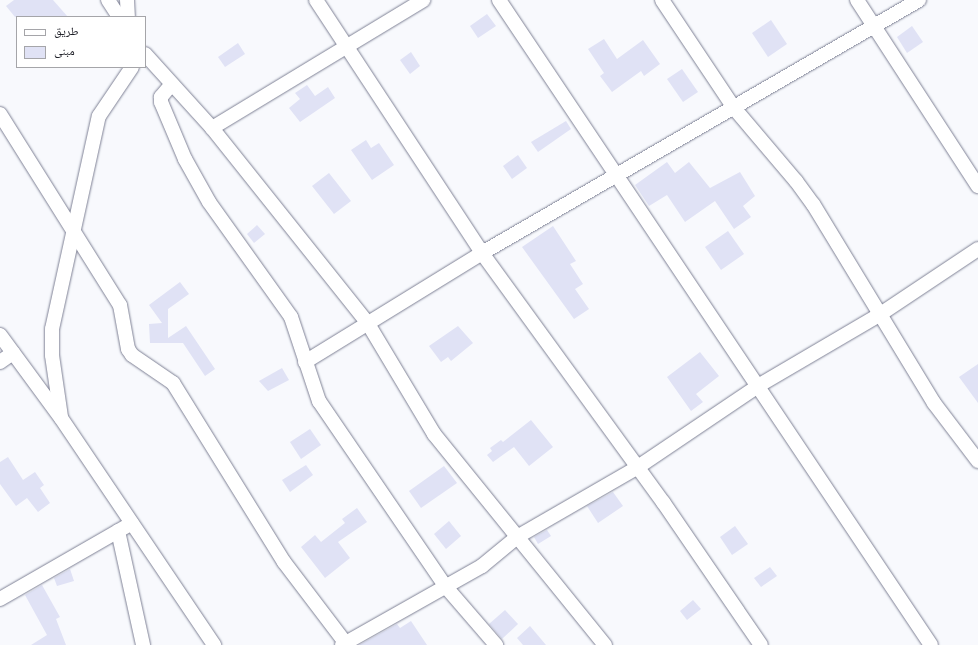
<!DOCTYPE html>
<meta charset="utf-8">
<style>
body{margin:0}
#map{position:relative;width:978px;height:645px;overflow:hidden;background:#f8f9fd;font-family:"Nunito Sans","Noto Naskh Arabic",sans-serif}
div>[style]{position:absolute}
.building>*{inset:0;background:#e0e2f5}
.roads{filter:drop-shadow(0 0 1px #7e8195) drop-shadow(0 0 1px #7e8195)}
.street>*{height:14px;margin:-7px;padding:0 7px;transform-origin:7px;border-radius:7px;background:#fff}
span{translate:-50% -50%;white-space:nowrap;text-align:center;line-height:1.15;-webkit-text-stroke:3px #fff;paint-order:stroke}
.legend{position:absolute;left:16px;top:16px;width:130px;height:52px;box-sizing:border-box;background:#fff;border:1px solid #a5a5a9;margin:0;padding:5px 7px;list-style:none;font-size:12px;color:#1e1f27}
.legend li{display:flex;align-items:center;gap:8px;height:20px}
.legend b{width:20px;border:1px solid #a5a5a9}
</style>
<div id="map">
<div class="building">
<div style="clip-path:polygon(14px 0,53px 0,68px 17px,15px 17px,6px 6px)"></div>
<div style="clip-path:polygon(487px 14px,496px 26px,478px 38px,470px 26px)"></div>
<div style="clip-path:polygon(771px 20px,787px 44px,768px 57px,752px 33px)"></div>
<div style="clip-path:polygon(912px 26px,923px 42px,907px 53px,897px 37px)"></div>
<div style="clip-path:polygon(604px 39px,617px 59px,643px 40px,660px 64px,644px 76px,641px 71px,612px 92px,600px 76px,604px 73px,588px 49px)"></div>
<div style="clip-path:polygon(238px 43px,245px 54px,225px 67px,218px 57px)"></div>
<div style="clip-path:polygon(411px 52px,420px 66px,410px 74px,400px 60px)"></div>
<div style="clip-path:polygon(682px 69px,698px 92px,683px 102px,667px 79px)"></div>
<div style="clip-path:polygon(307px 85px,315px 96px,328px 87px,335px 98px,300px 122px,289px 108px,300px 99px,295px 93px)"></div>
<div style="clip-path:polygon(566px 121px,571px 129px,538px 152px,531px 142px)"></div>
<div style="clip-path:polygon(366px 140px,371px 148px,379px 143px,394px 165px,372px 180px,351px 150px)"></div>
<div style="clip-path:polygon(518px 155px,527px 168px,512px 179px,503px 166px)"></div>
<div style="clip-path:polygon(667px 162px,675px 173px,689px 162px,710px 188px,740px 172px,755px 196px,743px 206px,751px 217px,734px 229px,715px 201px,685px 222px,667px 195px,649px 206px,635px 185px)"></div>
<div style="clip-path:polygon(329px 173px,351px 201px,334px 214px,312px 186px)"></div>
<div style="clip-path:polygon(257px 225px,265px 234px,254px 243px,247px 234px)"></div>
<div style="clip-path:polygon(553px 226px,576px 261px,570px 264px,583px 284px,575px 289px,589px 309px,574px 319px,522px 247px)"></div>
<div style="clip-path:polygon(728px 231px,744px 254px,721px 270px,705px 247px)"></div>
<div style="clip-path:polygon(180px 282px,189px 294px,168px 309px,168px 338px,186px 326px,215px 369px,205px 376px,183px 343px,150px 343px,149px 324px,162px 323px,149px 305px)"></div>
<div style="clip-path:polygon(458px 326px,473px 343px,451px 361px,448px 357px,441px 362px,429px 346px)"></div>
<div style="clip-path:polygon(700px 352px,719px 376px,696px 394px,703px 402px,691px 411px,667px 377px)"></div>
<div style="clip-path:polygon(978px 364px,978px 403px,959px 377px)"></div>
<div style="clip-path:polygon(282px 368px,289px 380px,268px 391px,259px 381px)"></div>
<div style="clip-path:polygon(531px 420px,553px 447px,529px 466px,514px 447px,493px 462px,487px 455px,492px 451px,490px 448px,501px 440px,503px 442px)"></div>
<div style="clip-path:polygon(310px 429px,321px 445px,301px 459px,290px 442px)"></div>
<div style="clip-path:polygon(8px 457px,23px 480px,35px 472px,44px 485px,40px 488px,50px 503px,38px 512px,27px 498px,16px 506px,0 484px,0 462px)"></div>
<div style="clip-path:polygon(306px 465px,313px 475px,290px 492px,282px 480px)"></div>
<div style="clip-path:polygon(444px 466px,457px 483px,421px 508px,409px 491px)"></div>
<div style="clip-path:polygon(613px 492px,623px 506px,598px 523px,587px 506px)"></div>
<div style="clip-path:polygon(357px 508px,367px 522px,338px 542px,350px 558px,325px 578px,301px 547px,315px 535px,321px 542px,345px 523px,342px 519px)"></div>
<div style="clip-path:polygon(449px 521px,461px 536px,446px 549px,434px 534px)"></div>
<div style="clip-path:polygon(735px 526px,748px 544px,732px 555px,720px 537px)"></div>
<div style="clip-path:polygon(547px 530px,551px 536px,538px 544px,534px 537px)"></div>
<div style="clip-path:polygon(770px 567px,777px 576px,761px 587px,754px 578px)"></div>
<div style="clip-path:polygon(70px 569px,74px 581px,57px 586px,54px 578px)"></div>
<div style="clip-path:polygon(42px 585px,60px 617px,56px 619px,66px 645px,31px 645px,47px 635px,25px 595px)"></div>
<div style="clip-path:polygon(693px 600px,701px 609px,687px 620px,680px 611px)"></div>
<div style="clip-path:polygon(505px 610px,518px 624px,502px 639px,489px 624px)"></div>
<div style="clip-path:polygon(411px 621px,427px 645px,359px 645px,397px 624px,400px 628px)"></div>
<div style="clip-path:polygon(530px 626px,546px 645px,523px 645px,517px 638px)"></div>
</div>
<div class="roads">
<div class="street">
<div style="left:108px;top:0;width:20px;rotate:57deg"></div>
<div style="left:127px;top:0;width:17px;rotate:87deg"></div>
<div style="left:316px;top:0;width:303px;rotate:56.7deg"></div>
<div style="left:482px;top:253px;width:308px;rotate:54deg"></div>
<div style="left:663px;top:502px;width:173px;rotate:55.6deg"></div>
<div style="left:499px;top:0;width:776px;rotate:56.19deg"></div>
<div style="left:662px;top:0;width:130px;rotate:56.3deg"></div>
<div style="left:734px;top:108px;width:96px;rotate:49.7deg"></div>
<div style="left:796px;top:181px;width:29px;rotate:54deg"></div>
<div style="left:813px;top:204px;width:233px;rotate:58.7deg"></div>
<div style="left:934px;top:403px;width:73px;rotate:52.8deg"></div>
<div style="left:857px;top:0;width:222px;rotate:57deg"></div>
<div style="left:145px;top:54px;width:100px;rotate:47.8deg"></div>
<div style="left:212px;top:128px;width:248px;rotate:51.4deg"></div>
<div style="left:367px;top:322px;width:131px;rotate:59.1deg"></div>
<div style="left:434px;top:434px;width:272px;rotate:51deg"></div>
<div style="left:171px;top:85px;width:16px;rotate:130deg"></div>
<div style="left:161px;top:97px;width:5px;rotate:90deg"></div>
<div style="left:161px;top:102px;width:62px;rotate:67.2deg"></div>
<div style="left:185px;top:159px;width:49px;rotate:60.8deg"></div>
<div style="left:209px;top:202px;width:141px;rotate:54.5deg"></div>
<div style="left:291px;top:317px;width:89px;rotate:71.6deg"></div>
<div style="left:319px;top:401px;width:225px;rotate:55.7deg"></div>
<div style="left:446px;top:587px;width:77px;rotate:49.2deg"></div>
<div style="left:0;top:114px;width:226px;rotate:57.9deg"></div>
<div style="left:120px;top:305px;width:45px;rotate:79.7deg"></div>
<div style="left:128px;top:349px;width:7px;rotate:56deg"></div>
<div style="left:132px;top:355px;width:50px;rotate:34.3deg"></div>
<div style="left:173px;top:383px;width:211px;rotate:58.2deg"></div>
<div style="left:284px;top:562px;width:104px;rotate:52.8deg"></div>
<div style="left:212px;top:128px;width:247px;rotate:-31.2deg"></div>
<div style="left:0;top:335px;width:103px;rotate:53.7deg"></div>
<div style="left:61px;top:418px;width:274px;rotate:56deg"></div>
<div style="left:0;top:362px;width:16px;rotate:-35deg"></div>
<div style="left:305px;top:362px;width:208px;rotate:-31.6deg"></div>
<div style="left:482px;top:253px;width:505px;rotate:-30.07deg"></div>
<div style="left:61px;top:417px;width:63px;rotate:-98.3deg"></div>
<div style="left:52px;top:355px;width:26px;rotate:-90deg"></div>
<div style="left:52px;top:329px;width:218px;rotate:-77.6deg"></div>
<div style="left:99px;top:116px;width:59px;rotate:-56deg"></div>
<div style="left:118px;top:531px;width:117px;rotate:77.6deg"></div>
<div style="left:0;top:599px;width:152px;rotate:-29.9deg"></div>
<div style="left:342px;top:645px;width:161px;rotate:-29.4deg"></div>
<div style="left:482px;top:566px;width:45px;rotate:-39.6deg"></div>
<div style="left:517px;top:537px;width:140px;rotate:-30deg"></div>
<div style="left:638px;top:467px;width:145px;rotate:-34deg"></div>
<div style="left:758px;top:386px;width:140px;rotate:-30.4deg"></div>
<div style="left:879px;top:315px;width:119px;rotate:-33.7deg"></div>
</div>
</div>
<ul class="legend">
<li><b style="height:5px;background:#fff"></b>طريق</li>
<li><b style="height:11px;background:#e0e2f5"></b>مبنى</li>
</ul>
</div>
